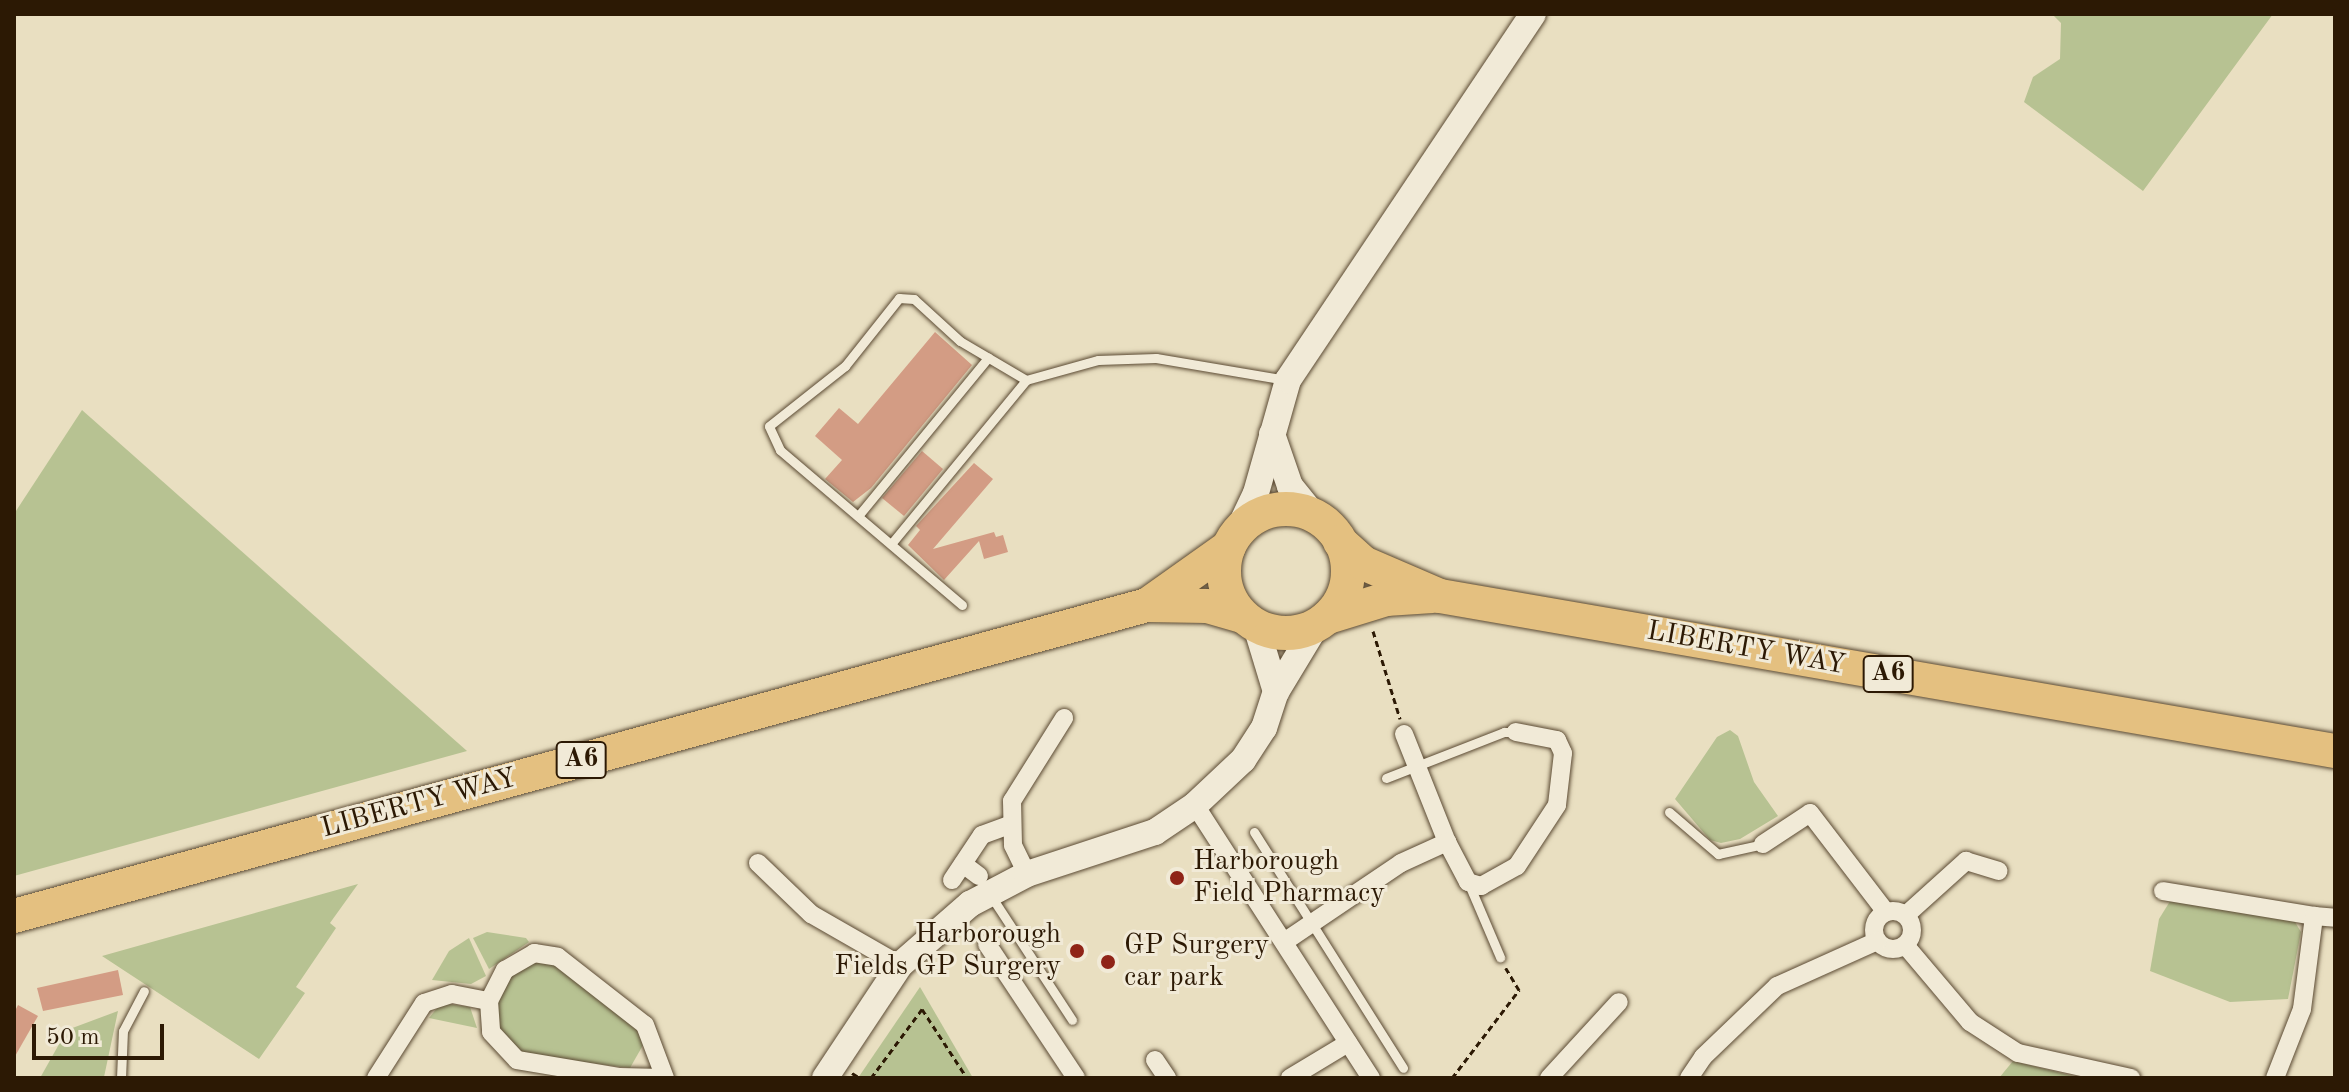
<!DOCTYPE html>
<style>
body{margin:0}
#map{position:relative;width:2349px;height:1092px;overflow:hidden;background:#e9dfc1;font-family:"Old Standard TT",serif}
div>[style]{position:absolute}
.green>*{inset:0;background:#b7c292}
.building>*{inset:0;background:#d39c84}
.path>*{height:3px;margin-top:-1.5px;transform-origin:0;background:repeating-linear-gradient(90deg,#2c1904 0 6px,transparent 0 10px)}
.roads{filter:drop-shadow(0 0 2px #5b4a33) drop-shadow(0 0 2px #5b4a33)}
.lane>*{height:9px;margin:-4.5px;padding:0 4.5px;transform-origin:4.5px;border-radius:4.5px;background:#f1ead7}
.street>*{height:18px;margin:-9px;padding:0 9px;transform-origin:9px;border-radius:9px;background:#f1ead7}
.street>.ring{margin:-9px;padding:0;box-sizing:content-box;background:none;border:18px solid #f1ead7;border-radius:50%}
.secondary>*{height:26px;margin:-13px;padding:0 13px;transform-origin:13px;border-radius:13px;background:#f1ead7}
.highway>*{height:34px;margin:-17px;padding:0 17px;transform-origin:17px;border-radius:17px;background:#e4c080}
.highway>.ring{margin:-17px;padding:0;box-sizing:content-box;background:none;border:34px solid #e4c080;border-radius:50%}
.dots>*{width:22px;height:22px;translate:-50% -50%;box-sizing:border-box;border:4px solid #f1ead7;border-radius:50%}
span{translate:-50% -50%;white-space:nowrap;text-align:center;line-height:1.15;-webkit-text-stroke:6px #f1ead7;paint-order:stroke}
.shield-label span{padding:2px 6px;background:#f1ead7;border:2px solid;border-radius:6px;-webkit-text-stroke-width:0}
.shield-label{font-size:26px;color:#2c1904;font-weight:700}
.street-label{font-size:28px;color:#2c1904}
.poi-label{font-size:28px;color:#2c1904}
.left{translate:0 -50%;text-align:left}
.right{translate:-100% -50%;text-align:right}
.frame{position:absolute;inset:0;border:16px solid #2c1904;pointer-events:none}
.scale{position:absolute;left:32px;top:1024px;width:132px;height:36px;box-sizing:border-box;border:4px solid #2c1904;border-top:0;padding-left:10px;font-size:24px;line-height:28px;white-space:nowrap;color:#2c1904;-webkit-text-stroke:6px #f1ead7;paint-order:stroke}
</style>
<div id="map">
<div class="green">
<div style="clip-path:polygon(2052px 14px,2273px 14px,2143px 191px,2024px 102px,2033px 77px,2060px 59px,2061px 23px)"></div>
<div style="clip-path:polygon(82px 410px,467px 751px,14px 876px,14px 514px)"></div>
<div style="clip-path:polygon(1730px 730px,1738px 736px,1754px 782px,1778px 816px,1740px 839px,1721px 843px,1710px 840px,1675px 799px,1717px 737px)"></div>
<div style="clip-path:polygon(358px 884px,330px 923px,336px 928px,296px 987px,305px 993px,259px 1059px,102px 956px)"></div>
<div style="clip-path:polygon(2172px 898px,2292px 917px,2301px 932px,2288px 999px,2230px 1002px,2150px 971px,2159px 919px)"></div>
<div style="clip-path:polygon(487px 932px,526px 938px,529px 942px,489px 969px,473px 938px)"></div>
<div style="clip-path:polygon(469px 938px,486px 976px,471px 984px,432px 980px,449px 951px)"></div>
<div style="clip-path:polygon(550px 960px,635px 1025px,643px 1045px,630px 1068px,524px 1055px,504px 1040px,495px 1014px,499px 990px,524px 963px)"></div>
<div style="clip-path:polygon(920px 987px,973px 1078px,858px 1078px)"></div>
<div style="clip-path:polygon(441px 1003px,470px 1007px,477px 1028px,429px 1018px)"></div>
<div style="clip-path:polygon(118px 1011px,104px 1077px,40px 1078px,67px 1030px)"></div>
<div style="clip-path:polygon(2013px 1061px,2081px 1078px,1999px 1078px)"></div>
</div>
<div class="building">
<div style="clip-path:polygon(935px 332px,972px 365px,871px 488px,853px 502px,825px 479px,842px 460px,815px 436px,839px 408px,858px 424px)"></div>
<div style="clip-path:polygon(922px 451px,943px 469px,904px 516px,882px 498px)"></div>
<div style="clip-path:polygon(974px 463px,993px 479px,933px 549px,994px 532px,996px 537px,1003px 535px,1008px 552px,984px 559px,979px 541px,944px 580px,908px 545px,920px 530px,916px 526px)"></div>
<div style="clip-path:polygon(118px 970px,123px 995px,43px 1011px,37px 988px)"></div>
<div style="clip-path:polygon(18px 1005px,38px 1016px,14px 1058px,14px 1013px)"></div>
</div>
<div class="path">
<div style="left:1373px;top:631px;width:92px;rotate:72.9deg"></div>
<div style="left:852px;top:1073px;width:9px;rotate:32deg"></div>
<div style="left:871px;top:1078px;width:86px;rotate:-53.5deg"></div>
<div style="left:922px;top:1009px;width:82px;rotate:56.9deg"></div>
<div style="left:1452px;top:1078px;width:111px;rotate:-52.7deg"></div>
<div style="left:1519px;top:990px;width:26px;rotate:-121deg"></div>
</div>
<div class="roads">
<div class="lane">
<div style="left:858px;top:516px;width:205px;rotate:-50.6deg"></div>
<div style="left:891px;top:544px;width:212px;rotate:-50.5deg"></div>
<div style="left:1026px;top:380px;width:75px;rotate:-15.5deg"></div>
<div style="left:1098px;top:360px;width:58px;rotate:-2deg"></div>
<div style="left:1156px;top:358px;width:132px;rotate:9.6deg"></div>
<div style="left:962px;top:605px;width:239px;rotate:-139.6deg"></div>
<div style="left:780px;top:450px;width:26px;rotate:-115deg"></div>
<div style="left:769px;top:426px;width:97px;rotate:-38.3deg"></div>
<div style="left:845px;top:366px;width:87px;rotate:-51.5deg"></div>
<div style="left:899px;top:298px;width:15px;rotate:4deg"></div>
<div style="left:914px;top:299px;width:62px;rotate:42.4deg"></div>
<div style="left:960px;top:341px;width:77px;rotate:30.6deg"></div>
<div style="left:1386px;top:778px;width:127px;rotate:-21.3deg"></div>
<div style="left:1504px;top:732px;width:12px"></div>
<div style="left:1669px;top:812px;width:65px;rotate:40.6deg"></div>
<div style="left:1718px;top:854px;width:46px;rotate:-12.5deg"></div>
<div style="left:1254px;top:832px;width:279px;rotate:57.7deg"></div>
<div style="left:1468px;top:882px;width:82px;rotate:66.9deg"></div>
<div style="left:991px;top:896px;width:148px;rotate:56.8deg"></div>
<div style="left:121px;top:1078px;width:47px;rotate:-87.6deg"></div>
<div style="left:123px;top:1031px;width:45px;rotate:-62.3deg"></div>
</div>
<div class="street">
<div style="left:1404px;top:734px;width:116px;rotate:68.3deg"></div>
<div style="left:1447px;top:842px;width:45px;rotate:62.3deg"></div>
<div style="left:1468px;top:882px;width:14px;rotate:17deg"></div>
<div style="left:1481px;top:886px;width:41px;rotate:-29.1deg"></div>
<div style="left:1517px;top:866px;width:73px;rotate:-56.7deg"></div>
<div style="left:1557px;top:805px;width:52px;rotate:-83.4deg"></div>
<div style="left:1563px;top:753px;width:14px;rotate:-115deg"></div>
<div style="left:1557px;top:740px;width:42px;rotate:-169deg"></div>
<div style="left:1195px;top:805px;width:325px;rotate:57.2deg"></div>
<div style="left:1763px;top:844px;width:56px;rotate:-33.4deg"></div>
<div style="left:1810px;top:813px;width:125px;rotate:52.5deg"></div>
<div style="left:758px;top:863px;width:74px;rotate:43.9deg"></div>
<div style="left:811px;top:914px;width:103px;rotate:29.8deg"></div>
<div style="left:963px;top:864px;width:20px;rotate:37deg"></div>
<div style="left:1027px;top:874px;width:32px;rotate:-116deg"></div>
<div style="left:1013px;top:845px;width:44px;rotate:-91.3deg"></div>
<div style="left:1012px;top:801px;width:98px;rotate:-57.9deg"></div>
<div style="left:952px;top:880px;width:54px;rotate:-56.3deg"></div>
<div style="left:982px;top:835px;width:29px;rotate:-20deg"></div>
<div style="left:2163px;top:891px;width:153px;rotate:9.4deg"></div>
<div class="ring" style="left:1874px;top:911px;width:20px;height:20px"></div>
<div style="left:1906px;top:915px;width:81px;rotate:-42deg"></div>
<div style="left:1966px;top:861px;width:34px;rotate:17deg"></div>
<div style="left:1284px;top:942px;width:141px;rotate:-34deg"></div>
<div style="left:1401px;top:863px;width:51px;rotate:-24.5deg"></div>
<div style="left:987px;top:944px;width:161px;rotate:56.4deg"></div>
<div style="left:1905px;top:945px;width:101px;rotate:49.8deg"></div>
<div style="left:1970px;top:1022px;width:57px;rotate:32.9deg"></div>
<div style="left:2018px;top:1053px;width:116px;rotate:12.5deg"></div>
<div style="left:489px;top:1001px;width:31px;rotate:86deg"></div>
<div style="left:491px;top:1032px;width:38px;rotate:47deg"></div>
<div style="left:517px;top:1060px;width:103px;rotate:9.5deg"></div>
<div style="left:619px;top:1077px;width:44px;rotate:1.3deg"></div>
<div style="left:1155px;top:1060px;width:22px;rotate:56deg"></div>
<div style="left:376px;top:1078px;width:89px;rotate:-57.4deg"></div>
<div style="left:424px;top:1003px;width:29px;rotate:-18deg"></div>
<div style="left:452px;top:994px;width:38px;rotate:11deg"></div>
<div style="left:489px;top:1001px;width:35px;rotate:-63deg"></div>
<div style="left:505px;top:970px;width:34px;rotate:-30deg"></div>
<div style="left:534px;top:953px;width:24px;rotate:9deg"></div>
<div style="left:558px;top:957px;width:110px;rotate:38deg"></div>
<div style="left:645px;top:1025px;width:57px;rotate:69.3deg"></div>
<div style="left:1290px;top:1078px;width:68px;rotate:-31.1deg"></div>
<div style="left:1549px;top:1078px;width:103px;rotate:-47.4deg"></div>
<div style="left:1689px;top:1078px;width:25px;rotate:-56deg"></div>
<div style="left:1703px;top:1057px;width:103px;rotate:-43.8deg"></div>
<div style="left:1777px;top:986px;width:110px;rotate:-24.2deg"></div>
<div style="left:2275px;top:1078px;width:74px;rotate:-68.6deg"></div>
<div style="left:2302px;top:1009px;width:94px;rotate:-82.6deg"></div>
<div style="left:2314px;top:916px;width:21px;rotate:5deg"></div>
</div>
<div class="secondary">
<div style="left:1272px;top:434px;width:55px;rotate:70.9deg"></div>
<div style="left:1290px;top:486px;width:38px;rotate:51deg"></div>
<div style="left:1237px;top:533px;width:44px;rotate:-64.6deg"></div>
<div style="left:1256px;top:493px;width:117px;rotate:-74.2deg"></div>
<div style="left:1288px;top:380px;width:440px;rotate:-56.2deg"></div>
<div style="left:1256px;top:626px;width:69px;rotate:73.1deg"></div>
<div style="left:825px;top:1078px;width:136px;rotate:-56.4deg"></div>
<div style="left:900px;top:965px;width:93px;rotate:-41.1deg"></div>
<div style="left:970px;top:904px;width:64px;rotate:-27.8deg"></div>
<div style="left:1027px;top:874px;width:135px;rotate:-18.2deg"></div>
<div style="left:1155px;top:832px;width:48px;rotate:-34deg"></div>
<div style="left:1195px;top:805px;width:66px;rotate:-43.2deg"></div>
<div style="left:1243px;top:760px;width:38px;rotate:-57deg"></div>
<div style="left:1264px;top:728px;width:38px;rotate:-72deg"></div>
<div style="left:1276px;top:692px;width:77px;rotate:-58.8deg"></div>
</div>
<div class="highway">
<div class="ring" style="left:1224px;top:509px;width:90px;height:90px"></div>
<div style="left:1340px;top:542px;width:31px;rotate:42deg"></div>
<div style="left:1363px;top:563px;width:84px;rotate:23.2deg"></div>
<div style="left:1440px;top:596px;width:908px;rotate:9.83deg"></div>
<div style="left:1147px;top:605px;width:100px;rotate:-35.3deg"></div>
<div style="left:1328px;top:617px;width:61px;rotate:-17.2deg"></div>
<div style="left:1386px;top:599px;width:46px;rotate:-3.7deg"></div>
<div style="left:14px;top:916px;width:1175px;rotate:-15.35deg"></div>
<div style="left:1147px;top:605px;width:60px;rotate:1deg"></div>
<div style="left:1207px;top:606px;width:37px;rotate:16deg"></div>
</div>
</div>
<div class="dots">
<div style="left:1177px;top:878px;background:#8f2418"></div>
<div style="left:1077px;top:951px;background:#8f2418"></div>
<div style="left:1108px;top:962px;background:#8f2418"></div>
</div>
<div class="shield-label">
<span style="left:1888px;top:674px">A6</span>
<span style="left:581px;top:760px">A6</span>
</div>
<div class="street-label">
<span style="left:1746px;top:649px;rotate:10deg">LIBERTY WAY</span>
<span style="left:419px;top:804px;rotate:-15deg">LIBERTY WAY</span>
</div>
<div class="poi-label">
<span class="left" style="left:1193px;top:878px">Harborough<br>Field Pharmacy</span>
<span class="right" style="left:1061px;top:951px">Harborough<br>Fields GP Surgery</span>
<span class="left" style="left:1124px;top:962px">GP Surgery<br>car park</span>
</div>
<div class="frame"></div>
<div class="scale">50 m</div>
</div>
